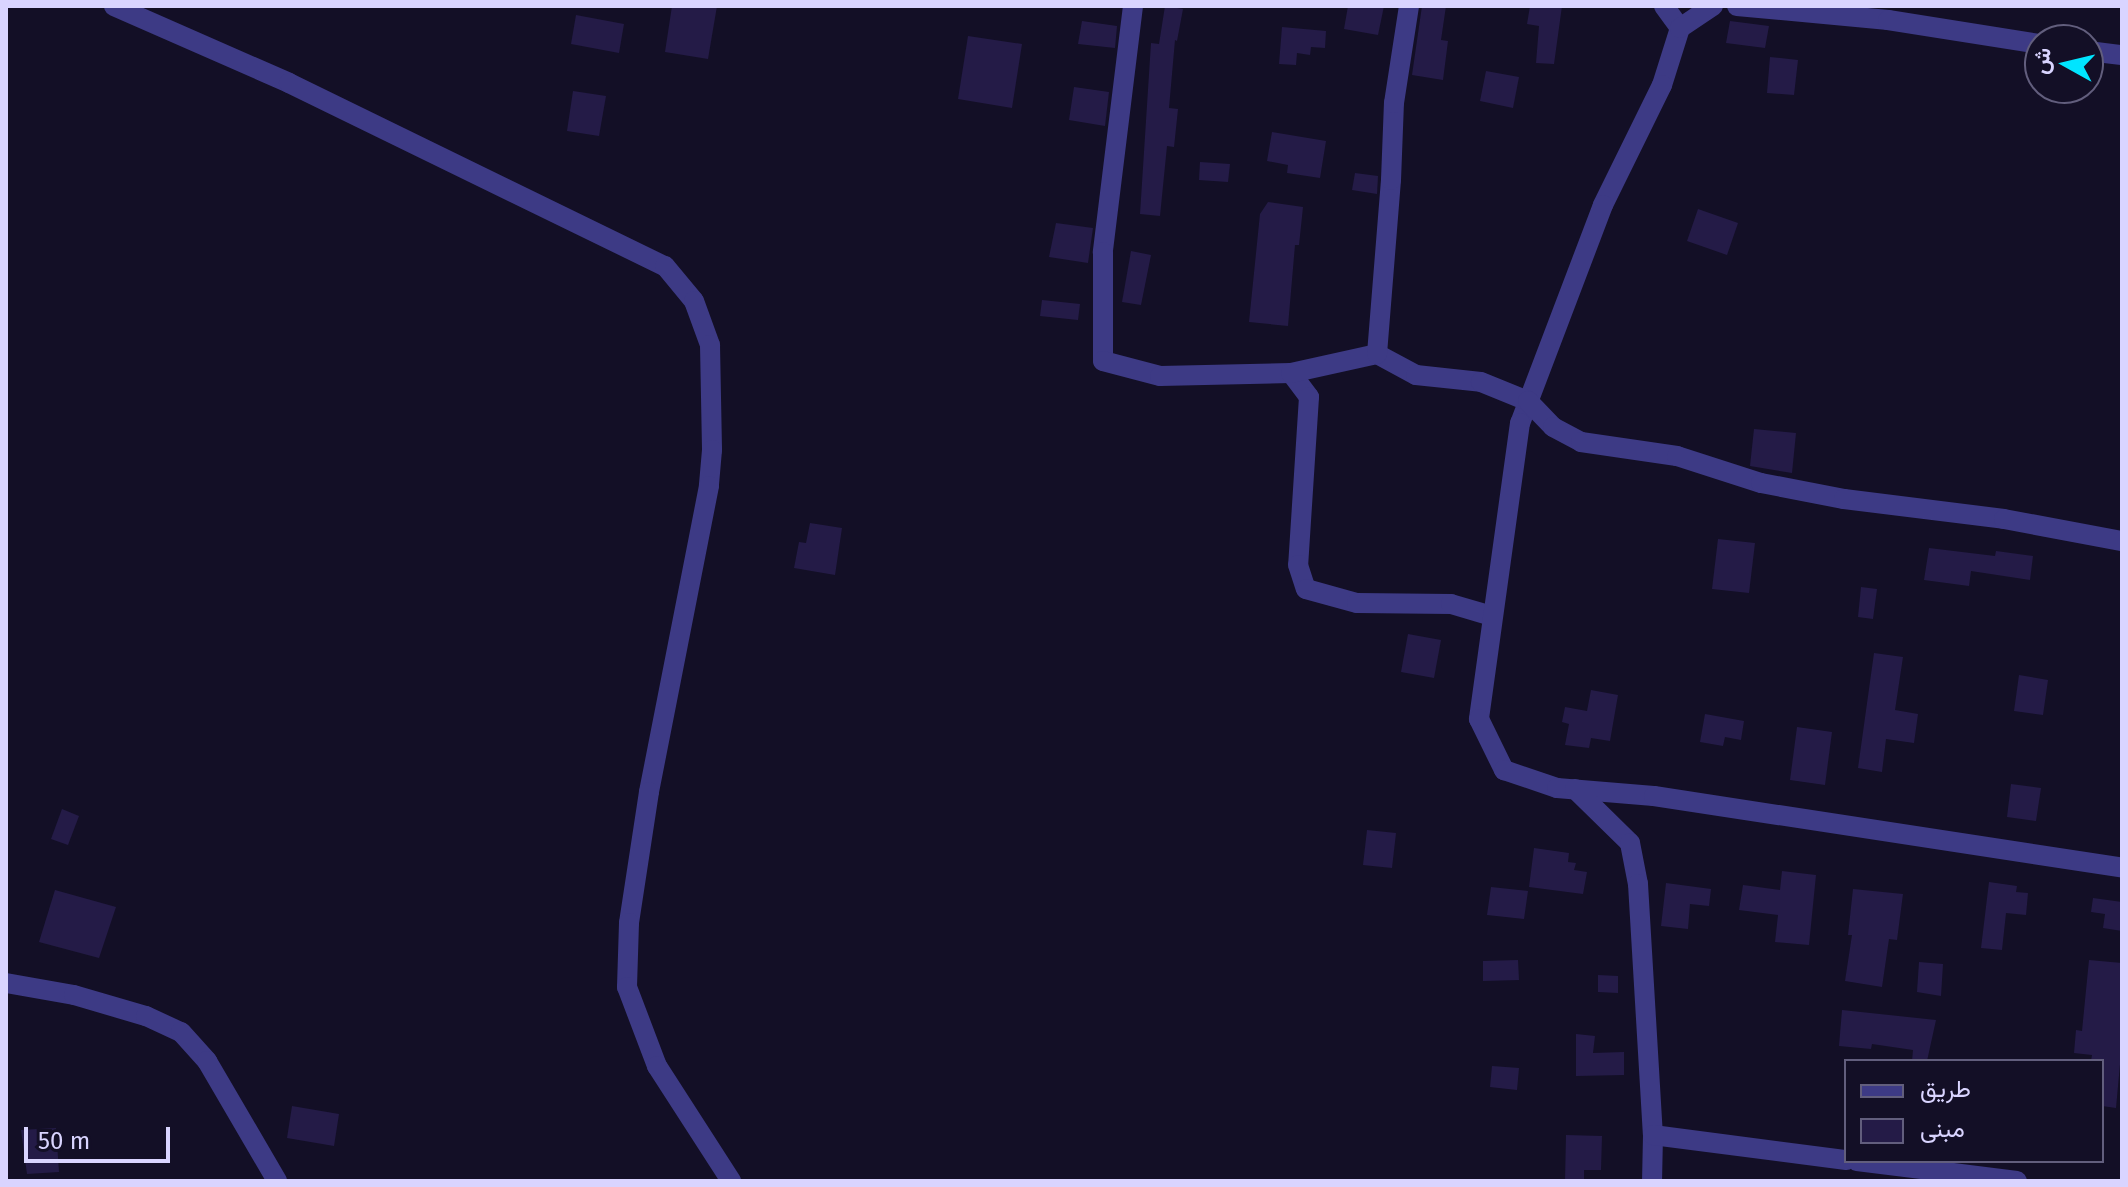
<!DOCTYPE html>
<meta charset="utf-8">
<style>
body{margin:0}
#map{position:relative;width:2128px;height:1187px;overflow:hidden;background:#130f26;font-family:"Fira Sans",Vazirmatn,sans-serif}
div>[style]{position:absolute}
.building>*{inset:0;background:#241b47}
.minor>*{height:20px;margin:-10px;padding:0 10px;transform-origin:10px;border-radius:10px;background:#3d3a85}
span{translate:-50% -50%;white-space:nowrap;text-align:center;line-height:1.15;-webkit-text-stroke:7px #130f26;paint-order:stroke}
.frame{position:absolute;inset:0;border:8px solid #d9d4ff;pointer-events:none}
.legend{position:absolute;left:1844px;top:1059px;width:260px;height:104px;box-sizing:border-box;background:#130f26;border:2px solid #625e7d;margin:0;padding:10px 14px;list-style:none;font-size:24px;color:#d9d4ff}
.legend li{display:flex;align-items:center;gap:16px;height:40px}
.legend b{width:40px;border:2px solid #625e7d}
.north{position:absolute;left:2024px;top:24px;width:80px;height:80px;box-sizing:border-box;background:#130f26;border:2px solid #625e7d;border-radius:50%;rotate:278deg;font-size:22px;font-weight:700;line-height:32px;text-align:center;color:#d9d4ff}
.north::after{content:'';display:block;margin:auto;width:28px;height:36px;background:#00e5ff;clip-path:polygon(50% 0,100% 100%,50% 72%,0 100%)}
.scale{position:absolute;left:24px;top:1127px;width:146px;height:36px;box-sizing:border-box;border:4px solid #d9d4ff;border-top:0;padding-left:10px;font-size:24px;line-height:28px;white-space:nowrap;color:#d9d4ff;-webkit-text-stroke:6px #130f26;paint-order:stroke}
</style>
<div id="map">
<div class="building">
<div style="clip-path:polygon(672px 6px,717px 6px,708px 59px,665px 52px)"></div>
<div style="clip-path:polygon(1165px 6px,1183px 9px,1177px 41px,1175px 40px,1169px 108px,1178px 109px,1174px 147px,1167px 146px,1160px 216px,1140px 214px,1151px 43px,1159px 44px)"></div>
<div style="clip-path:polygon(1348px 6px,1384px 6px,1378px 35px,1344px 29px)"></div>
<div style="clip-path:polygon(1422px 6px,1446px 6px,1441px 40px,1448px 41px,1443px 80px,1412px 75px)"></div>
<div style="clip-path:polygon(1530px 6px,1562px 6px,1554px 64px,1536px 63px,1539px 26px,1527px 24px)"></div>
<div style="clip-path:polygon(576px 15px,624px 24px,619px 53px,571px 44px)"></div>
<div style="clip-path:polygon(1082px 21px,1117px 26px,1115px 48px,1078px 44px)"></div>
<div style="clip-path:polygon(1730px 21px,1769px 26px,1765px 48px,1726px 43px)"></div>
<div style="clip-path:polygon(1282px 27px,1326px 31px,1325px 48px,1311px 47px,1310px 55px,1297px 53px,1296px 65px,1279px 64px)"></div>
<div style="clip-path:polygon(968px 36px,1022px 44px,1012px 108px,958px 99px)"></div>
<div style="clip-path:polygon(1770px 57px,1798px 60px,1794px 95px,1767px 93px)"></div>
<div style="clip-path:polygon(1486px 71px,1519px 77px,1513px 108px,1480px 101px)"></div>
<div style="clip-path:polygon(1074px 87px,1109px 92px,1105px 126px,1069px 120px)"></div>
<div style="clip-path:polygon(573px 91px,606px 96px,599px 136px,567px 131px)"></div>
<div style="clip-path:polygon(1272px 132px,1326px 141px,1320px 178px,1287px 173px,1288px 165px,1267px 161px)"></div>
<div style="clip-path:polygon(1200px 162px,1230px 164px,1228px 182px,1199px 180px)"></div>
<div style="clip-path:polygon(1355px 173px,1378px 176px,1377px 194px,1352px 190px)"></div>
<div style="clip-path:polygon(1268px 202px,1303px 207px,1299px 245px,1295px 245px,1288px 326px,1249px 322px,1260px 214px)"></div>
<div style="clip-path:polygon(1698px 209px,1738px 223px,1727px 255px,1687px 241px)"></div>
<div style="clip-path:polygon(1056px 223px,1093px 228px,1088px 263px,1049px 257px)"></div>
<div style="clip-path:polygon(1131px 251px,1151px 255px,1141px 305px,1122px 302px)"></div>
<div style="clip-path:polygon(1042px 300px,1080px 304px,1078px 320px,1040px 316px)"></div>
<div style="clip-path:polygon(1754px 429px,1796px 433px,1792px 473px,1750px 466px)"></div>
<div style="clip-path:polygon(810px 523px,842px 528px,835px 575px,794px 568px,799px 542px,806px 543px)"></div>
<div style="clip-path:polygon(1718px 539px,1755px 543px,1749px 593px,1712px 589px)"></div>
<div style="clip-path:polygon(1929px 548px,1995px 556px,1996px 551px,2033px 556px,2030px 580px,1971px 571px,1969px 586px,1924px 580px)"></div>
<div style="clip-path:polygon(1861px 587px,1877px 589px,1873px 619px,1858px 617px)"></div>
<div style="clip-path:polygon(1408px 634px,1441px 640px,1434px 678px,1401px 672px)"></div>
<div style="clip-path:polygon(1874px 653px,1903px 657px,1895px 710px,1918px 714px,1914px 743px,1886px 739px,1882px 772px,1858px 768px)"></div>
<div style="clip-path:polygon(2019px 675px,2048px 680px,2043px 715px,2014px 711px)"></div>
<div style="clip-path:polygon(1591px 690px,1618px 695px,1610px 741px,1591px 738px,1589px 748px,1565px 745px,1569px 724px,1562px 722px,1565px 707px,1587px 711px)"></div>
<div style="clip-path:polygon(1705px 714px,1744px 721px,1741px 740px,1725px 737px,1723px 746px,1700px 742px)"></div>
<div style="clip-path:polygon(1797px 727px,1832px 732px,1825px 785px,1790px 780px)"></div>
<div style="clip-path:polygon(2011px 784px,2041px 788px,2036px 821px,2007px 817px)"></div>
<div style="clip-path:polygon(62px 809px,79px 816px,68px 845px,51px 839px)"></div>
<div style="clip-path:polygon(1367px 830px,1396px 833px,1392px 868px,1363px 865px)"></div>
<div style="clip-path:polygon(1534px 848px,1569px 853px,1568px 862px,1576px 863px,1574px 870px,1587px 872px,1583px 894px,1529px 887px)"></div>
<div style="clip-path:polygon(1782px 871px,1816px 875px,1809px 945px,1775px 942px,1778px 915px,1739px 910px,1743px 885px,1780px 890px)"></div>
<div style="clip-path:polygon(1989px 882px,2017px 886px,2016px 892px,2028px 893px,2026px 915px,2006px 913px,2002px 950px,1981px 948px)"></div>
<div style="clip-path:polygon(1666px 883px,1711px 889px,1709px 906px,1690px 904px,1688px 929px,1661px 926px)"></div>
<div style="clip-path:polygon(1491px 887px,1528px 891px,1524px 919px,1487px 915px)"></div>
<div style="clip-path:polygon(1853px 889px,1903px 894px,1897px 940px,1889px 939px,1882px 987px,1845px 981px,1852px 935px,1848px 935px)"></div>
<div style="clip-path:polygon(55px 890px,116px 907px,99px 958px,39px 942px)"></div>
<div style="clip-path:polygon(2093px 898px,2122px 902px,2122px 931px,2103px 928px,2105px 914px,2091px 912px)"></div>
<div style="clip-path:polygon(1518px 960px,1519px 980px,1483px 981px,1483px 961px)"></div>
<div style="clip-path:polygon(2089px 960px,2122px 963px,2122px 1042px,2116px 1108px,2102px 1106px,2102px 1061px,2091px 1061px,2092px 1055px,2074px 1053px,2076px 1030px,2082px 1031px)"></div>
<div style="clip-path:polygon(1919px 962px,1943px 964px,1941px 996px,1917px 992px)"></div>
<div style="clip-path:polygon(1598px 975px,1618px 976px,1618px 993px,1598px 992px)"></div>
<div style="clip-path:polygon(1842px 1010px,1936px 1020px,1927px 1061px,1912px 1061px,1913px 1050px,1872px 1044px,1871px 1049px,1839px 1046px)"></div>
<div style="clip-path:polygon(1576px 1034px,1595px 1036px,1593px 1053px,1624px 1052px,1624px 1075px,1576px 1076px)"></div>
<div style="clip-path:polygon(1492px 1066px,1519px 1068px,1517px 1090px,1490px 1087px)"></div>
<div style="clip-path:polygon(292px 1106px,339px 1114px,334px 1146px,287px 1138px)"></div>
<div style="clip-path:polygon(56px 1128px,59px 1172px,27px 1174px,21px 1130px)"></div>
<div style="clip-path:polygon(1566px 1135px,1602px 1136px,1601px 1170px,1584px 1170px,1584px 1181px,1565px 1181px)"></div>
</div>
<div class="minor">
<div style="left:114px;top:6px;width:191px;rotate:23.7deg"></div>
<div style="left:289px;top:83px;width:418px;rotate:26deg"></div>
<div style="left:665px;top:266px;width:45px;rotate:50.4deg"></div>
<div style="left:694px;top:301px;width:47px;rotate:70deg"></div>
<div style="left:710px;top:345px;width:105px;rotate:88.9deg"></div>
<div style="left:712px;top:450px;width:36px;rotate:95deg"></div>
<div style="left:709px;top:486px;width:312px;rotate:101.1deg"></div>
<div style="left:649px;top:792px;width:133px;rotate:98.7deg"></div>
<div style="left:629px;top:923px;width:64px;rotate:91.8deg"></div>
<div style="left:627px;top:987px;width:85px;rotate:69.2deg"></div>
<div style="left:657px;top:1066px;width:137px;rotate:57.2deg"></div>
<div style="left:1133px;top:6px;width:248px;rotate:97deg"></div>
<div style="left:1103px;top:252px;width:109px;rotate:90deg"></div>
<div style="left:1103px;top:361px;width:59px;rotate:14.7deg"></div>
<div style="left:1160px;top:376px;width:131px;rotate:-1.3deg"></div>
<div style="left:1291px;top:373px;width:30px;rotate:53deg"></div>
<div style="left:1309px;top:397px;width:168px;rotate:93.7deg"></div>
<div style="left:1298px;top:565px;width:25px;rotate:72deg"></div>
<div style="left:1306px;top:589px;width:53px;rotate:15.4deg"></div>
<div style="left:1357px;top:603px;width:94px;rotate:0.6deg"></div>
<div style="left:1451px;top:604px;width:43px;rotate:16.3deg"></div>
<div style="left:1664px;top:6px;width:27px;rotate:54deg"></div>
<div style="left:1680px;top:28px;width:60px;rotate:107.5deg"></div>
<div style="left:1662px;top:85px;width:134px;rotate:116.2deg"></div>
<div style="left:1603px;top:205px;width:233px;rotate:110.8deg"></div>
<div style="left:1520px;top:423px;width:299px;rotate:97.9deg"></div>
<div style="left:1479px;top:719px;width:57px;rotate:63.9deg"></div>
<div style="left:1504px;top:770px;width:56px;rotate:18.8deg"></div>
<div style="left:1557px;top:788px;width:97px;rotate:4.7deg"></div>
<div style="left:1654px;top:796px;width:474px;rotate:8.7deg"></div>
<div style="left:1737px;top:6px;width:152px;rotate:5.3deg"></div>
<div style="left:1888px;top:20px;width:154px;rotate:9deg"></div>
<div style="left:1680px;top:28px;width:40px;rotate:-34deg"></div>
<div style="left:2088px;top:51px;width:34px;rotate:7deg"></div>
<div style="left:1377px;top:354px;width:44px;rotate:28.3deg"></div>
<div style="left:1416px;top:375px;width:65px;rotate:6.1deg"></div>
<div style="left:1481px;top:382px;width:51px;rotate:22deg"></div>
<div style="left:1528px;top:401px;width:36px;rotate:46deg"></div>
<div style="left:1553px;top:427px;width:32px;rotate:28deg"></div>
<div style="left:1581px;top:442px;width:97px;rotate:8.3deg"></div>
<div style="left:1677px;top:456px;width:88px;rotate:17.8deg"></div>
<div style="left:1761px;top:483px;width:85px;rotate:10.9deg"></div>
<div style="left:1844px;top:499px;width:161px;rotate:7.1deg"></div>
<div style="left:2004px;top:519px;width:120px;rotate:10.6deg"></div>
<div style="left:1291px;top:373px;width:88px;rotate:-12.5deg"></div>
<div style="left:1377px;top:354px;width:175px;rotate:-85.4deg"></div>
<div style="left:1391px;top:180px;width:77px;rotate:-87.8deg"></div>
<div style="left:1394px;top:103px;width:98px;rotate:-81.2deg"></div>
<div style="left:1575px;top:789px;width:77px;rotate:44.5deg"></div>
<div style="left:1630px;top:843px;width:42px;rotate:79deg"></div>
<div style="left:1638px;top:884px;width:251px;rotate:86.6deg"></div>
<div style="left:1653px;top:1135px;width:46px;rotate:91.2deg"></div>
<div style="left:6px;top:983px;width:69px;rotate:10deg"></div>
<div style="left:74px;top:995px;width:75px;rotate:16.3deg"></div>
<div style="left:146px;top:1016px;width:38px;rotate:25deg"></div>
<div style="left:181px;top:1032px;width:39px;rotate:48deg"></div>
<div style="left:207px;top:1061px;width:139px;rotate:59.7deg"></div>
<div style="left:1653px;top:1135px;width:195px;rotate:7.4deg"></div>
<div style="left:1857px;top:1161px;width:161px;rotate:7.1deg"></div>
</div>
<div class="frame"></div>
<ul class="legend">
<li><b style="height:10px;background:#3d3a85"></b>طريق</li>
<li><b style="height:22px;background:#241b47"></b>مبنى</li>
</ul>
<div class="north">ش</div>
<div class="scale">50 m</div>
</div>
